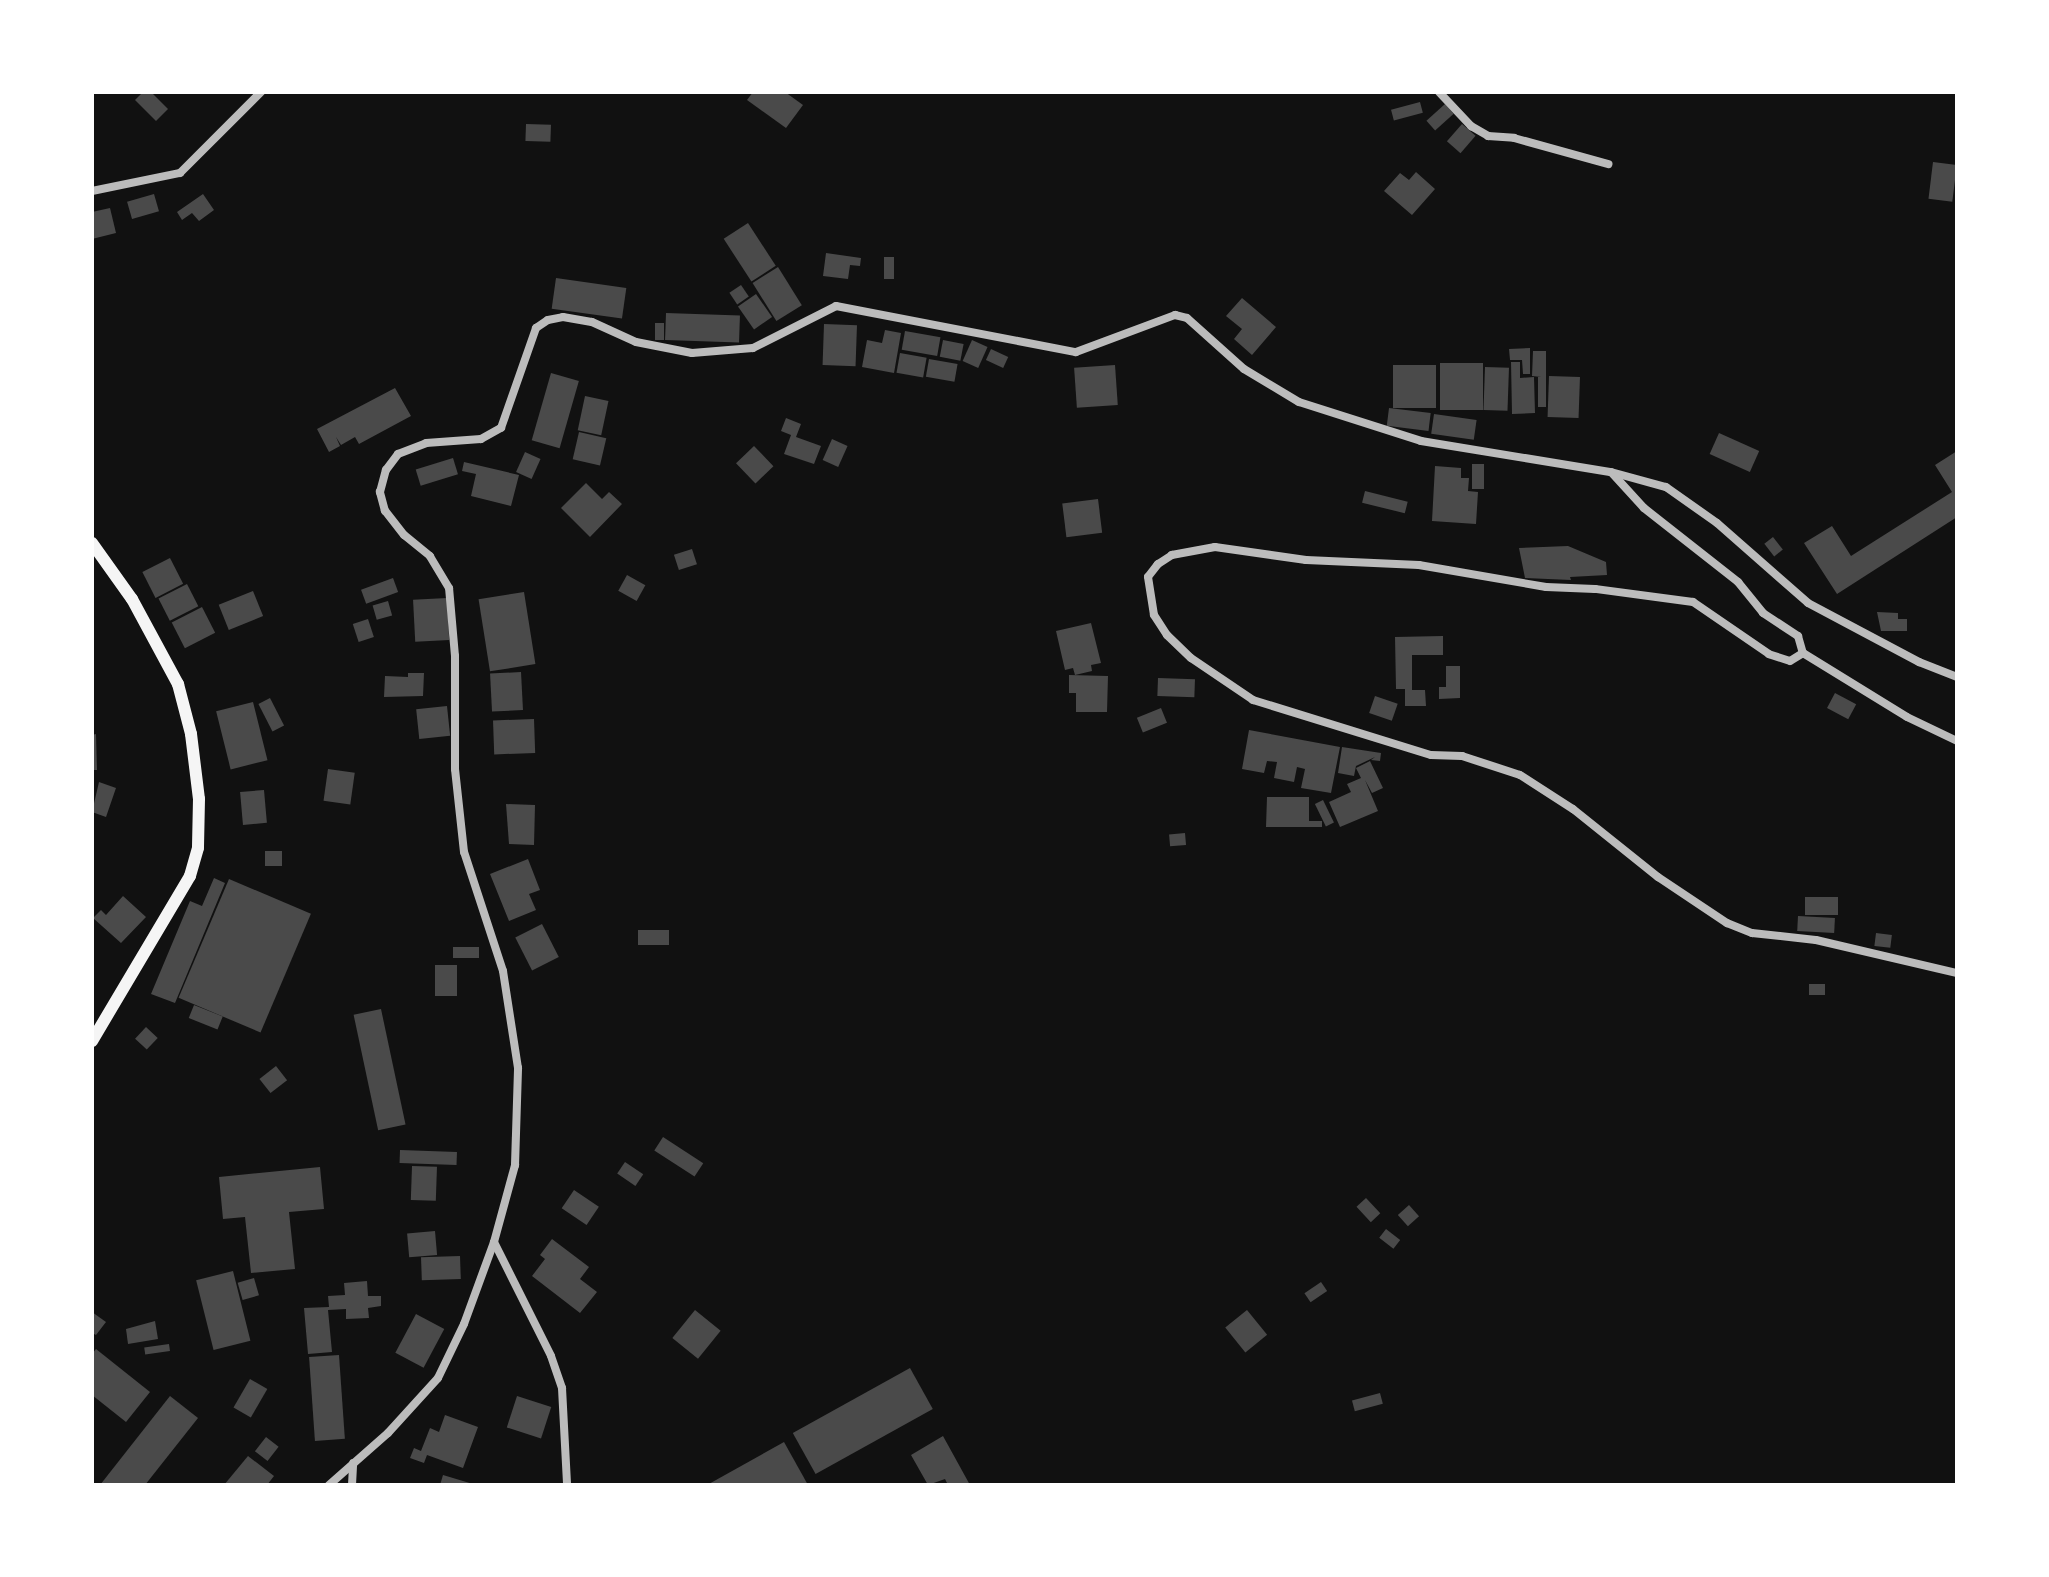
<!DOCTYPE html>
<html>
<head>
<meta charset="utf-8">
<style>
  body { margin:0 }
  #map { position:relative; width:2049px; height:1577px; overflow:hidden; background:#111; font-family:"Alegreya Sans",sans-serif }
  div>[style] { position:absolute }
  .building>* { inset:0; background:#4a4a4a; transform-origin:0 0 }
  .minor>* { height:8px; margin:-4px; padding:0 4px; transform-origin:4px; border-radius:4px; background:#bcbcbc }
  .secondary>* { height:12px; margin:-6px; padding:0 6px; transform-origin:6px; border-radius:6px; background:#f5f5f5 }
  span { translate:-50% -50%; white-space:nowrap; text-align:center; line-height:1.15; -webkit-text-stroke:6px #fff; paint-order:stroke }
  .frame { position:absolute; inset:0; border:94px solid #fff; pointer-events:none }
</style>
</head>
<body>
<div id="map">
  <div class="building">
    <div style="clip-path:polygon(143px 92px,151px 92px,168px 109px,156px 121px,135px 100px)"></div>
    <div style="clip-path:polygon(753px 92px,785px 92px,803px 105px,786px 128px,747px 100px)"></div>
    <div style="left:1420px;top:102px;width:11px;height:30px;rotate:75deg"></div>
    <div style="left:1445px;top:104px;width:13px;height:25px;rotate:48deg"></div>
    <div style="left:526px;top:124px;width:25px;height:17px;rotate:2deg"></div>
    <div style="left:1462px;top:124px;width:18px;height:23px;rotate:41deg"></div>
    <div style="left:1933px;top:162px;width:24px;height:37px;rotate:7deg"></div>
    <div style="clip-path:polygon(1416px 172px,1435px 189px,1412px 215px,1384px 191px,1400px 173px,1409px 180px)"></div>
    <div style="left:154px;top:194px;width:18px;height:28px;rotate:74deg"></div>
    <div style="clip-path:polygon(203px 194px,214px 210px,199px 221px,192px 213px,182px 220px,177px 212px)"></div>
    <div style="clip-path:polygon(110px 208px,116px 233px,92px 239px,92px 212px)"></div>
    <div style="left:748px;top:223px;width:51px;height:29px;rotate:57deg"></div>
    <div style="clip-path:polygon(826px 253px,861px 258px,860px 266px,850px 265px,848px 279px,823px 276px)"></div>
    <div style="left:884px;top:257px;width:10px;height:22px"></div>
    <div style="left:778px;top:267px;width:45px;height:30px;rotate:58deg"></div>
    <div style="left:556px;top:278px;width:71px;height:31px;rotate:8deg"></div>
    <div style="left:741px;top:285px;width:14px;height:14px;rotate:56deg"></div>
    <div style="left:756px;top:294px;width:28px;height:22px;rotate:55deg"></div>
    <div style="clip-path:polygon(1242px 298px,1276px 327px,1252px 355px,1234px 339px,1242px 329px,1226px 316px)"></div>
    <div style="left:666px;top:313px;width:74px;height:27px;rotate:2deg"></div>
    <div style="left:655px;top:323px;width:9px;height:17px"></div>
    <div style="left:824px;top:324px;width:33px;height:41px;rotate:2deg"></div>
    <div style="clip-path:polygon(885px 330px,901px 333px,894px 373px,862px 367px,867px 340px,882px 343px)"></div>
    <div style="left:905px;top:331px;width:36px;height:19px;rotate:10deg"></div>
    <div style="left:943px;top:340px;width:21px;height:17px;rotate:11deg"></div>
    <div style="left:972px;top:340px;width:17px;height:23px;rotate:24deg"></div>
    <div style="clip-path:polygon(1530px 348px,1530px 374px,1523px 374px,1522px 360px,1510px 360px,1509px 349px)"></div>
    <div style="left:991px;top:349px;width:19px;height:12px;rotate:25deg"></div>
    <div style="clip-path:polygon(1533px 351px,1546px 351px,1546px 407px,1538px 407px,1538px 377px,1541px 377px,1532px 376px)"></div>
    <div style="left:900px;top:353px;width:27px;height:20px;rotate:10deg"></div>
    <div style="left:929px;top:359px;width:29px;height:18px;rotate:10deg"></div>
    <div style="clip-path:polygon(1511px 362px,1520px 362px,1520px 378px,1534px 377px,1535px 413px,1512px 414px)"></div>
    <div style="left:1440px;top:363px;width:43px;height:47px"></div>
    <div style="left:1115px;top:365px;width:40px;height:41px;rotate:86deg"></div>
    <div style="left:1393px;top:365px;width:43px;height:43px"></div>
    <div style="left:1485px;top:367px;width:24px;height:43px;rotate:2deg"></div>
    <div style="left:551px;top:373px;width:29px;height:70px;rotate:16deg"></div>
    <div style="left:1549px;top:376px;width:31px;height:41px;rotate:2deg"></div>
    <div style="clip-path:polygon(395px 388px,411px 416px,359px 444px,355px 437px,341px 445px,336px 437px,340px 446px,329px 452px,317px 429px)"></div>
    <div style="left:585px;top:396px;width:24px;height:35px;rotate:12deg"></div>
    <div style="left:1389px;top:408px;width:42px;height:18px;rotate:7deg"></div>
    <div style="left:1434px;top:414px;width:43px;height:20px;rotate:8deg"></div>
    <div style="clip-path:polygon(786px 418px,801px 424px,796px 437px,821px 446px,814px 464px,784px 454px,791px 435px,781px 431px)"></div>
    <div style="left:579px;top:432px;width:28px;height:28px;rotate:13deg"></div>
    <div style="left:1719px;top:433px;width:44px;height:23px;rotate:24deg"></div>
    <div style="left:832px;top:439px;width:17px;height:23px;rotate:24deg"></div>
    <div style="left:754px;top:446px;width:28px;height:25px;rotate:46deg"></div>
    <div style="clip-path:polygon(1957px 451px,1957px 517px,1837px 594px,1804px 543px,1832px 526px,1851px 556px,1952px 492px,1935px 465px)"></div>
    <div style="left:525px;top:452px;width:17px;height:22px;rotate:24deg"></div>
    <div style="left:453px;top:458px;width:17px;height:39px;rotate:73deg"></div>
    <div style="clip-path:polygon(464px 462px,519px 475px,511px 506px,471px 496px,476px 474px,462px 471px)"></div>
    <div style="left:1472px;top:464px;width:12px;height:25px"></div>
    <div style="clip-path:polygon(1435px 466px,1461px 468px,1461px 478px,1469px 478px,1468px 491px,1478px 492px,1476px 524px,1432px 521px)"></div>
    <div style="clip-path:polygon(586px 483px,602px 499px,609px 492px,622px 504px,590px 537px,561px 508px)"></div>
    <div style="left:1365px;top:491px;width:44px;height:12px;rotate:14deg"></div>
    <div style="left:1098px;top:499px;width:34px;height:36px;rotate:83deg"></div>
    <div style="left:1773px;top:537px;width:16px;height:11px;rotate:52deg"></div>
    <div style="clip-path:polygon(1568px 546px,1606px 562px,1607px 575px,1570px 577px,1571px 580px,1525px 578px,1519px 548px)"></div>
    <div style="left:692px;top:549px;width:16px;height:19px;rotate:72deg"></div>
    <div style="left:170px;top:558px;width:29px;height:31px;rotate:63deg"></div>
    <div style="left:627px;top:575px;width:21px;height:18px;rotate:29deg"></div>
    <div style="left:393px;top:578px;width:15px;height:34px;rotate:70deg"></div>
    <div style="left:187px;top:584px;width:25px;height:32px;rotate:63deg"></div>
    <div style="left:253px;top:591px;width:27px;height:37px;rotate:68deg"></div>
    <div style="left:524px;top:592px;width:73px;height:46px;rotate:81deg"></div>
    <div style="left:447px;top:598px;width:42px;height:34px;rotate:87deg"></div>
    <div style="left:388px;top:601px;width:15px;height:16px;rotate:74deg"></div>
    <div style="left:202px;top:607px;width:29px;height:34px;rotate:63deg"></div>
    <div style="clip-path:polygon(1877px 612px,1898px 613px,1898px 619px,1907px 619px,1907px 631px,1881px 631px)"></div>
    <div style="left:368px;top:619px;width:19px;height:16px;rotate:72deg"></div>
    <div style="clip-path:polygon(1091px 623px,1101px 663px,1091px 665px,1092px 671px,1075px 675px,1073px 668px,1065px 670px,1056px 631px)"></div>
    <div style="clip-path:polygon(1443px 636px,1443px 655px,1412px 655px,1412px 690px,1425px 690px,1426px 706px,1405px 706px,1405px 689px,1396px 689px,1395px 637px)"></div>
    <div style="clip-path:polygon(1446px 666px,1460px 666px,1460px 698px,1439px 699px,1439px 687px,1446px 687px)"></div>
    <div style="left:521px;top:672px;width:38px;height:31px;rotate:87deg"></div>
    <div style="clip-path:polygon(408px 673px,424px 673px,423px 696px,384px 697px,385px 676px,408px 677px)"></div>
    <div style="clip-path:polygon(1069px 675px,1108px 676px,1107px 712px,1076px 712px,1076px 693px,1069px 693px)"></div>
    <div style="left:1158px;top:678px;width:37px;height:18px;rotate:2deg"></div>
    <div style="left:1835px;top:693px;width:24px;height:17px;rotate:28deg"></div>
    <div style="left:1375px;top:696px;width:24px;height:18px;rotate:19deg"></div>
    <div style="left:270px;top:698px;width:31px;height:13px;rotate:63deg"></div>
    <div style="left:253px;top:702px;width:60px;height:38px;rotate:76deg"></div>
    <div style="left:447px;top:706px;width:30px;height:31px;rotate:84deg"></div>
    <div style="left:1161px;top:708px;width:16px;height:26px;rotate:68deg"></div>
    <div style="left:534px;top:719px;width:34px;height:41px;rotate:88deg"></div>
    <div style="clip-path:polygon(1249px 730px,1340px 747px,1331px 793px,1301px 788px,1305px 769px,1297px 767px,1294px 782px,1274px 778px,1277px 762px,1267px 761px,1264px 773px,1242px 769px)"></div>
    <div style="clip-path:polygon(96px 734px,97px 770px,92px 770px,92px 735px)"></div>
    <div style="clip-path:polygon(1342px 747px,1381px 753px,1380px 761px,1371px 760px,1375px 757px,1356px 766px,1354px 776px,1338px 773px)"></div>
    <div style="clip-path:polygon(1370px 761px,1383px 788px,1372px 793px,1365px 780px,1378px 811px,1340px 827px,1329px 802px,1351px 792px,1347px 784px,1361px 778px,1356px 768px)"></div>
    <div style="left:328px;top:769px;width:27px;height:32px;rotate:8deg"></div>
    <div style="clip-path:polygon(99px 782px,116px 788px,106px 817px,92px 812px)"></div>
    <div style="left:264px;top:790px;width:33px;height:24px;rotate:85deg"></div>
    <div style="clip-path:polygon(1267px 797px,1309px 797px,1309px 821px,1322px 821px,1322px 827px,1266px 827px)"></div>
    <div style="left:1323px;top:800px;width:25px;height:9px;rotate:64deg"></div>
    <div style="clip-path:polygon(506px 804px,535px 805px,534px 845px,509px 844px)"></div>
    <div style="left:1185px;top:833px;width:12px;height:16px;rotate:85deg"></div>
    <div style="left:265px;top:851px;width:17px;height:15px"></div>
    <div style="clip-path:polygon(528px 859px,540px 890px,529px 894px,536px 910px,509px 921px,490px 874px)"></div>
    <div style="clip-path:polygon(214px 878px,225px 883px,175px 1003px,151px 994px,190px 901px,202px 906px)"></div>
    <div style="left:229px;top:879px;width:89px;height:129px;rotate:23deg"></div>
    <div style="clip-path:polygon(123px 896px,146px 917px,121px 943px,93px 918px,101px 910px,106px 915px)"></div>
    <div style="left:1805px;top:897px;width:33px;height:18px"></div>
    <div style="left:1798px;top:916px;width:37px;height:15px;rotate:3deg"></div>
    <div style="left:542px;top:924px;width:37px;height:30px;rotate:63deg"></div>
    <div style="left:638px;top:930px;width:31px;height:15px"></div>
    <div style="left:1876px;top:933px;width:16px;height:13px;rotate:7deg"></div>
    <div style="left:453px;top:947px;width:26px;height:11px"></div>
    <div style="left:435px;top:965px;width:22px;height:31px"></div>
    <div style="left:1809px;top:984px;width:16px;height:11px"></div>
    <div style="left:194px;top:1005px;width:31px;height:14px;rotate:22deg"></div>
    <div style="left:381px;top:1009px;width:118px;height:28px;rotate:78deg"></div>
    <div style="left:146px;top:1027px;width:16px;height:16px;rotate:43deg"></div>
    <div style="left:276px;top:1066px;width:18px;height:21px;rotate:52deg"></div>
    <div style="left:663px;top:1137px;width:48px;height:16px;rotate:33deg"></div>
    <div style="left:400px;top:1150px;width:57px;height:13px;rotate:2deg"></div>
    <div style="left:625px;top:1162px;width:22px;height:14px;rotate:34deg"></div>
    <div style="left:412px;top:1166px;width:25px;height:34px;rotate:2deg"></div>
    <div style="clip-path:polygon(320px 1167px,324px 1209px,289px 1212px,295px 1269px,251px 1273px,245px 1217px,223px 1219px,219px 1177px)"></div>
    <div style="left:574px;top:1190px;width:30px;height:22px;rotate:34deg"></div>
    <div style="left:1366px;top:1198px;width:21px;height:13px;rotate:47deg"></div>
    <div style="left:1409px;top:1205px;width:15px;height:15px;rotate:48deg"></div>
    <div style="left:1386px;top:1229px;width:18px;height:11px;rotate:38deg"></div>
    <div style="left:435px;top:1231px;width:24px;height:28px;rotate:85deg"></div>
    <div style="clip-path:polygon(552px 1239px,589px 1267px,580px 1279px,597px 1292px,580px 1313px,532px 1276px,545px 1259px,540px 1255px)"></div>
    <div style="left:460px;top:1256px;width:23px;height:39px;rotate:88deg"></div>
    <div style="left:233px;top:1271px;width:72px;height:38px;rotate:76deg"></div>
    <div style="left:254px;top:1278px;width:18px;height:17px;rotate:74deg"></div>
    <div style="clip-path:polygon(367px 1281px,368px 1296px,381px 1296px,381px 1306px,368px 1308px,369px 1318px,346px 1319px,346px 1309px,328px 1310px,332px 1352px,308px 1354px,304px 1308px,329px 1307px,328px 1296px,345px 1295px,344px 1283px)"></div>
    <div style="left:1321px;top:1282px;width:11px;height:20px;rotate:56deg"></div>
    <div style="left:695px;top:1310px;width:33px;height:36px;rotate:39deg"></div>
    <div style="left:1247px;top:1310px;width:32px;height:28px;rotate:51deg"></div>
    <div style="clip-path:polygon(92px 1312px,106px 1322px,96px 1335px,92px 1333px)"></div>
    <div style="left:416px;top:1314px;width:32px;height:44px;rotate:28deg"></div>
    <div style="clip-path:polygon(155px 1321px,158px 1339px,128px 1344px,126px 1329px)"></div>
    <div style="left:169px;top:1344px;width:7px;height:25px;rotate:82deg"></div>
    <div style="clip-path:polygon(96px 1349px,150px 1392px,126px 1422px,92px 1395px,92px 1354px)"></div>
    <div style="left:339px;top:1355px;width:84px;height:30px;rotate:86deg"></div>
    <div style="left:910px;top:1368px;width:47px;height:134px;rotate:61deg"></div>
    <div style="left:250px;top:1379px;width:20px;height:33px;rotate:30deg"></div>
    <div style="left:1380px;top:1393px;width:11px;height:29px;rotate:75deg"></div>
    <div style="clip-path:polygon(170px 1396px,198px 1418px,145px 1485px,100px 1485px)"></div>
    <div style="left:517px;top:1396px;width:36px;height:33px;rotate:18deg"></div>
    <div style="clip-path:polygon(445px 1415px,478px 1427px,463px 1468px,427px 1455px,424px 1463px,410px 1458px,414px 1448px,421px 1451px,430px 1428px,439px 1432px)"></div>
    <div style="clip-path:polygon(943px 1436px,970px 1485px,948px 1485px,945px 1479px,928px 1485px,911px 1455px)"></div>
    <div style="left:266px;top:1437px;width:16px;height:18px;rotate:38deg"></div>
    <div style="clip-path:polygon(784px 1442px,808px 1485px,707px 1485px)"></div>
    <div style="clip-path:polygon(248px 1456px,274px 1476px,267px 1485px,224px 1485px)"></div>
    <div style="clip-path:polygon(443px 1475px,473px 1484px,473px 1485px,440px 1485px)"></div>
  </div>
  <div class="minor">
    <div style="left:1439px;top:92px;width:47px;rotate:46.7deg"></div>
    <div style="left:1471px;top:126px;width:20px;rotate:30deg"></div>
    <div style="left:1488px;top:136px;width:26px;rotate:4deg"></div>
    <div style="left:1514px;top:138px;width:98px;rotate:15.5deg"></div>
    <div style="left:92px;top:191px;width:90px;rotate:-11.6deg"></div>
    <div style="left:180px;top:173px;width:115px;rotate:-45deg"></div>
    <div style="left:1612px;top:473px;width:47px;rotate:47.6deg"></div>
    <div style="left:1644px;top:508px;width:120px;rotate:38.2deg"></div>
    <div style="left:1738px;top:582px;width:40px;rotate:51deg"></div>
    <div style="left:1763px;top:613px;width:42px;rotate:33.3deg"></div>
    <div style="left:1798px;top:636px;width:18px;rotate:74deg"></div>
    <div style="left:1803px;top:653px;width:15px;rotate:148deg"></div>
    <div style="left:1790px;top:661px;width:22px;rotate:-162deg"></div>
    <div style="left:1769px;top:654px;width:92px;rotate:-145.6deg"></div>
    <div style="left:1693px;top:602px;width:99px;rotate:-172.4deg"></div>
    <div style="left:1595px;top:589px;width:49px;rotate:-177.7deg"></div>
    <div style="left:1546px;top:587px;width:129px;rotate:-170.2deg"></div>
    <div style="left:1419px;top:565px;width:113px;rotate:-177.5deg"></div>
    <div style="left:1306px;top:560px;width:92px;rotate:-171.9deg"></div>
    <div style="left:1215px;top:547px;width:44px;rotate:169.5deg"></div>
    <div style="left:1172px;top:555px;width:17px;rotate:147deg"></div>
    <div style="left:1158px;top:564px;width:16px;rotate:128deg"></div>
    <div style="left:1148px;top:577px;width:38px;rotate:81deg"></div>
    <div style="left:1154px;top:615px;width:24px;rotate:57deg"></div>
    <div style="left:1167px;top:635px;width:33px;rotate:44deg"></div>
    <div style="left:1191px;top:658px;width:75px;rotate:34.1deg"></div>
    <div style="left:1253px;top:700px;width:186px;rotate:17.2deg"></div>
    <div style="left:1431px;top:755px;width:31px;rotate:2deg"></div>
    <div style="left:1462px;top:756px;width:61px;rotate:18.1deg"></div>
    <div style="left:1520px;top:775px;width:63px;rotate:32.7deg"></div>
    <div style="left:1573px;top:809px;width:109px;rotate:38.7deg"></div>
    <div style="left:1658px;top:877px;width:83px;rotate:33.7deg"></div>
    <div style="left:1727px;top:923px;width:27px;rotate:22deg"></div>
    <div style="left:1752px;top:933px;width:64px;rotate:6.2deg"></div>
    <div style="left:1816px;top:940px;width:145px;rotate:13.2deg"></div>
    <div style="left:1803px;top:653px;width:122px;rotate:31.6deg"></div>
    <div style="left:1907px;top:717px;width:55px;rotate:25.6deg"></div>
    <div style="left:494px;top:1242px;width:127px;rotate:63.4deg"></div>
    <div style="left:551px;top:1356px;width:34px;rotate:71deg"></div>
    <div style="left:562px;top:1388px;width:97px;rotate:87deg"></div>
    <div style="left:329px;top:1485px;width:79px;rotate:-41.4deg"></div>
    <div style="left:388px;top:1433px;width:74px;rotate:-47.7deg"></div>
    <div style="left:438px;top:1378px;width:60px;rotate:-64.3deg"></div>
    <div style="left:464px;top:1324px;width:87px;rotate:-69.9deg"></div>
    <div style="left:494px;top:1242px;width:80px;rotate:-74.7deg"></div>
    <div style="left:515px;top:1165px;width:97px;rotate:-88.2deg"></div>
    <div style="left:518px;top:1068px;width:98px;rotate:-98.8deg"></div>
    <div style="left:503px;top:971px;width:125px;rotate:-108.1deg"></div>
    <div style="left:464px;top:852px;width:83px;rotate:-96.2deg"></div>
    <div style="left:455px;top:769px;width:113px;rotate:-90deg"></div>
    <div style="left:455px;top:656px;width:68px;rotate:-95deg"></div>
    <div style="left:449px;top:588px;width:37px;rotate:-121deg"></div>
    <div style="left:430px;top:556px;width:33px;rotate:-141deg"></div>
    <div style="left:404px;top:535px;width:31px;rotate:-128deg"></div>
    <div style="left:385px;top:511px;width:20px;rotate:-105deg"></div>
    <div style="left:380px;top:492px;width:23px;rotate:-75deg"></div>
    <div style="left:386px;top:470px;width:20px;rotate:-53deg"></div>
    <div style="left:398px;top:454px;width:30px;rotate:-21deg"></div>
    <div style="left:426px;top:443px;width:55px;rotate:-4.2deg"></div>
    <div style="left:481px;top:439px;width:23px;rotate:-29deg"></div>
    <div style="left:501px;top:428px;width:106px;rotate:-70.7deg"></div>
    <div style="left:536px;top:328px;width:14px;rotate:-34deg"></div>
    <div style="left:548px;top:320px;width:15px;rotate:-11deg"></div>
    <div style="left:563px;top:317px;width:29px;rotate:10deg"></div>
    <div style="left:592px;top:322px;width:48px;rotate:24.4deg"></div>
    <div style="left:636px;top:342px;width:57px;rotate:11.1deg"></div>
    <div style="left:692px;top:353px;width:61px;rotate:-4.7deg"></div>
    <div style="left:753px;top:348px;width:93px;rotate:-26.8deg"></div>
    <div style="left:836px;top:306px;width:244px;rotate:10.9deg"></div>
    <div style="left:1076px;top:352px;width:106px;rotate:-20.5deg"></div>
    <div style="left:1175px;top:315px;width:12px;rotate:14deg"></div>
    <div style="left:1187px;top:318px;width:76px;rotate:41.8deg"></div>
    <div style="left:1244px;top:369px;width:64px;rotate:31deg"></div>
    <div style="left:1299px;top:402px;width:128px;rotate:17.7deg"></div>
    <div style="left:1421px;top:441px;width:193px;rotate:9.3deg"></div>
    <div style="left:1611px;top:472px;width:57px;rotate:15.3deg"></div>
    <div style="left:1666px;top:487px;width:62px;rotate:35.2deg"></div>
    <div style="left:1717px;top:523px;width:121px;rotate:41.3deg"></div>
    <div style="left:1808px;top:603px;width:126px;rotate:28deg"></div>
    <div style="left:1919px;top:662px;width:41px;rotate:21.5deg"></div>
    <div style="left:352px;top:1485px;width:22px;rotate:-87deg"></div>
  </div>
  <div class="secondary">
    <div style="left:92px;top:543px;width:69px;rotate:54.5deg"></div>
    <div style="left:132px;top:599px;width:97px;rotate:61.6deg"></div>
    <div style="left:178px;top:684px;width:52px;rotate:75.4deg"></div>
    <div style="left:191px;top:734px;width:65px;rotate:83deg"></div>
    <div style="left:199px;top:799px;width:49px;rotate:91.2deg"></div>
    <div style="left:198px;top:848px;width:29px;rotate:106deg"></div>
    <div style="left:190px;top:876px;width:192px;rotate:120.7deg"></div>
  </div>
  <div class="frame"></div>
</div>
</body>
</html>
